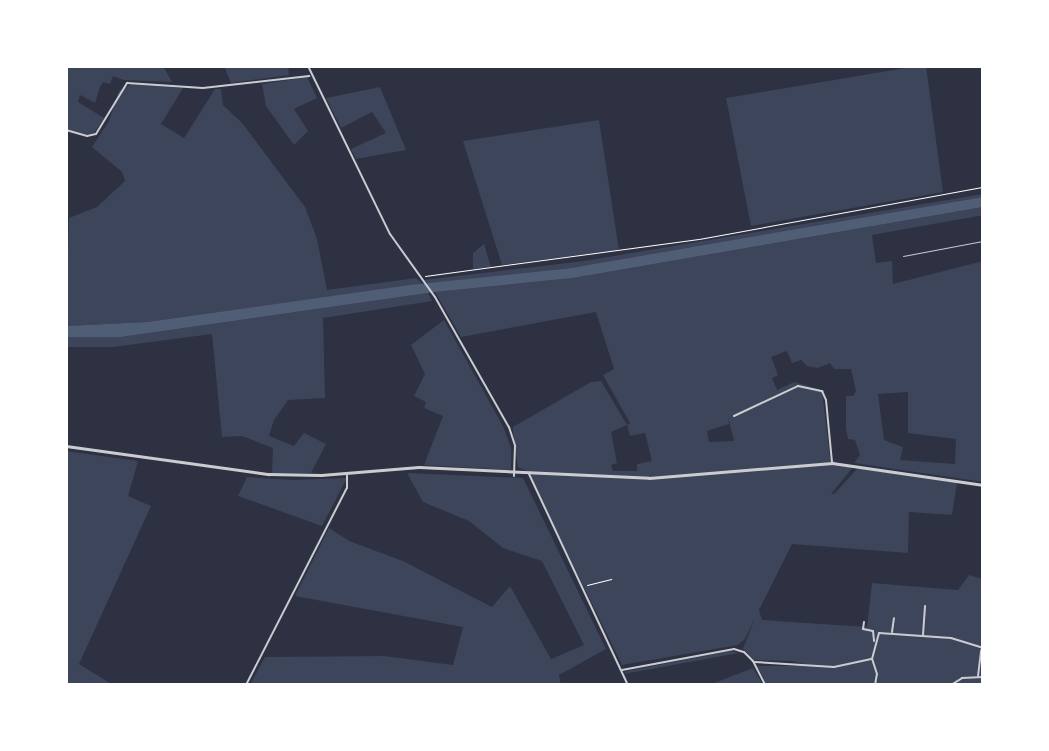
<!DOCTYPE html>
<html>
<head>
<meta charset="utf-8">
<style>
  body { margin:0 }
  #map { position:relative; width:1049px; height:751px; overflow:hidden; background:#2d3142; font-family:"Exo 2",sans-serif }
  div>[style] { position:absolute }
  .green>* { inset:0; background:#3c4559 }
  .water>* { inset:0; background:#4f5d75 }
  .path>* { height:1px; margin:-0.5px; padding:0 0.5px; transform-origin:0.5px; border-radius:0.5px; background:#fff }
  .service>* { height:1px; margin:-0.5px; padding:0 0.5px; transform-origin:0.5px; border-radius:0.5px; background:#caccd0 }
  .minor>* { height:2px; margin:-1px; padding:0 1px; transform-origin:1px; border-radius:1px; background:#caccd0 }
  .tertiary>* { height:3px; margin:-1.5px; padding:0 1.5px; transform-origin:1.5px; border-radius:1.5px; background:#caccd0 }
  span { translate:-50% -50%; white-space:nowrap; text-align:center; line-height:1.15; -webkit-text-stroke:7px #fff; paint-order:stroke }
  .frame { position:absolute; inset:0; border:68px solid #fff; pointer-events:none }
</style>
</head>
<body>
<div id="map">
  <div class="green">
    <div style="clip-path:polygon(66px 66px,163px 66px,172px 82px,124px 80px,113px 76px,110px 84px,103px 82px,100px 87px,95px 103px,80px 95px,78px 102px,104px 118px,94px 133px,86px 134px,66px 129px)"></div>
    <div style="clip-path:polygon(224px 66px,288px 66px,289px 75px,231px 83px)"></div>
    <div style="clip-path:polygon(917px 66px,926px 66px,943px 192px,751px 226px,726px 98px)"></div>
    <div style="clip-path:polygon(307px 77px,317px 98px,294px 109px,308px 131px,294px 145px,266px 106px,262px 84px)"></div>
    <div style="clip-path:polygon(132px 84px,183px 88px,161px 124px,184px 138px,215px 89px,221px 89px,223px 105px,243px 124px,305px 207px,317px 239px,327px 290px,416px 278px,423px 284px,147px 322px,66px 326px,69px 218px,97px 207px,125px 181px,122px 172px,92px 147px,109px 121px,119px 91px)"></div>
    <div style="clip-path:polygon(380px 87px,406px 150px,356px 159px,351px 149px,386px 133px,372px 112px,341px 128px,326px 98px)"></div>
    <div style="clip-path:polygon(599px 120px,619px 250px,502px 265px,463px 141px)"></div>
    <div style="clip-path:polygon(983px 194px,983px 197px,604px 264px,428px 284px,424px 280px,584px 261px)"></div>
    <div style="clip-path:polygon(evenodd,983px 207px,983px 215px,872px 235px,876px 263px,892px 261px,893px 284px,983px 261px,983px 246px,983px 482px,854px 463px,860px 455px,855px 440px,848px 439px,846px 429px,846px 396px,853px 396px,856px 391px,851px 369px,834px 369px,830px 363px,818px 368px,807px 366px,801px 360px,792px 363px,787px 351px,771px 357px,778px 375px,772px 378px,777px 390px,794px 382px,822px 390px,830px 458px,844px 467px,853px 467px,831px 494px,834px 494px,858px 468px,957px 483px,952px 515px,909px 512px,908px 553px,792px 544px,759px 610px,762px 620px,867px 627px,872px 583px,958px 590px,969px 575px,983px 579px,983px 685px,767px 685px,757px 666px,812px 666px,792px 661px,754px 660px,743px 649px,755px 618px,745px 639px,738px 645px,622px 665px,527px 471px,518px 467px,513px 434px,513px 427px,591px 382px,601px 381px,627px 425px,630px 423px,603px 375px,614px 369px,596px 312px,461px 337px,435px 292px,573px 278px,983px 207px,908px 392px,908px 433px,956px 439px,955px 464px,900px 460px,903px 447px,884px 440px,878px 394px,908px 392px,983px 207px,728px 417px,734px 441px,709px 442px,707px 431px,729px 424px,728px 417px,983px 207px,627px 425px,630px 436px,645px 433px,652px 461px,637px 464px,637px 471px,613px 471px,611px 465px,617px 463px,611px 432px,627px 425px)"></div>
    <div style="clip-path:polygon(484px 244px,491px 267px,473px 269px,473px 253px)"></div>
    <div style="clip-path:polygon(428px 293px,432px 301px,323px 318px,325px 398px,288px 400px,274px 420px,269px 436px,294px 446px,304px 433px,326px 444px,311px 473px,272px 473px,273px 448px,242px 436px,222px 437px,212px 334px,113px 347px,66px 347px,66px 337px,121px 337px)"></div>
    <div style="clip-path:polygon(444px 320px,503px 426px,511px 448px,511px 470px,424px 465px,443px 416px,424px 408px,426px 402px,414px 396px,425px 374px,411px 345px)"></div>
    <div style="clip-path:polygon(66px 451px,138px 461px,128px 496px,151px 506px,79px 664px,113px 685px,66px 685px)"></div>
    <div style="clip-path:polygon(407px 473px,523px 478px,606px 649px,559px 675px,561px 685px,250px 685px,265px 657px,384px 656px,453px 665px,463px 627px,295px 596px,329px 528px,349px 541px,403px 561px,492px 607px,510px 586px,551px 659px,584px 645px,542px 561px,503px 548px,469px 521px,423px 502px)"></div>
    <div style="clip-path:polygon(247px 477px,293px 480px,347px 478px,322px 526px,238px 496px)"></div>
    <div style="clip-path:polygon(730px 651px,739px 653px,624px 674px,627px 671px)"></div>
    <div style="clip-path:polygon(753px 668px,763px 685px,709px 685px)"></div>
  </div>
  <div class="water">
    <div style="clip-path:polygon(983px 197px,983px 207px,573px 278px,435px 292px,121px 337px,66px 337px,66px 326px,147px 322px,410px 285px,571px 268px)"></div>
  </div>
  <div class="path">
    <div style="left:425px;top:276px;width:276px;rotate:-7.7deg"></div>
    <div style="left:699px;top:239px;width:289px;rotate:-10.4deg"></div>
    <div style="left:587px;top:585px;width:25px;rotate:-14deg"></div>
  </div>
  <div class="service">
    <div style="left:903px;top:256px;width:81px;rotate:-10.6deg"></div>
  </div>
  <div class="minor">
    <div style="left:308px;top:66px;width:187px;rotate:64deg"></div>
    <div style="left:390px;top:234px;width:77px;rotate:54.5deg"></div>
    <div style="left:435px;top:297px;width:150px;rotate:60.4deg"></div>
    <div style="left:509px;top:427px;width:20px;rotate:72deg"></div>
    <div style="left:515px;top:446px;width:30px;rotate:92deg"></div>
    <div style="left:66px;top:130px;width:22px;rotate:16deg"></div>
    <div style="left:87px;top:136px;width:9px;rotate:-13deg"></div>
    <div style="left:96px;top:134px;width:60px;rotate:-58.7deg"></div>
    <div style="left:127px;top:83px;width:76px;rotate:3.8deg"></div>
    <div style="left:203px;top:88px;width:107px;rotate:-6.5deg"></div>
    <div style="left:734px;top:416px;width:71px;rotate:-25.1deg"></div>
    <div style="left:798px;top:386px;width:25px;rotate:12deg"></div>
    <div style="left:822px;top:391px;width:10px;rotate:66deg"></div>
    <div style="left:826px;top:400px;width:62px;rotate:84.5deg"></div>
    <div style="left:529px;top:474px;width:233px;rotate:64.9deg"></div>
    <div style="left:864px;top:622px;width:7px;rotate:98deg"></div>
    <div style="left:863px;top:629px;width:10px;rotate:11deg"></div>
    <div style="left:873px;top:631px;width:10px;rotate:84deg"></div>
    <div style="left:892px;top:632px;width:14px;rotate:-82deg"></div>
    <div style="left:923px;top:635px;width:29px;rotate:-86deg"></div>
    <div style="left:755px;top:662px;width:79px;rotate:3.6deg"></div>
    <div style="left:834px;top:667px;width:38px;rotate:-12deg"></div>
    <div style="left:622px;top:670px;width:114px;rotate:-10.6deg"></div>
    <div style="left:734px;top:649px;width:10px;rotate:17deg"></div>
    <div style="left:744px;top:652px;width:13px;rotate:45deg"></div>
    <div style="left:753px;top:661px;width:27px;rotate:63deg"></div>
    <div style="left:978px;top:676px;width:26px;rotate:-83deg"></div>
    <div style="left:246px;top:685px;width:221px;rotate:-62.9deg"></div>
    <div style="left:347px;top:488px;width:13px;rotate:-90deg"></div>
    <div style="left:875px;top:685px;width:11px;rotate:-80deg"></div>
    <div style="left:877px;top:674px;width:16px;rotate:-108deg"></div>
    <div style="left:872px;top:659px;width:27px;rotate:-75deg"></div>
    <div style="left:879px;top:633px;width:72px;rotate:4deg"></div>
    <div style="left:951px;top:638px;width:34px;rotate:17deg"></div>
    <div style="left:951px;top:685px;width:13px;rotate:-32deg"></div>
    <div style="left:962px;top:678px;width:21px;rotate:-3deg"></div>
  </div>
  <div class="tertiary">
    <div style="left:66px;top:446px;width:205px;rotate:7.9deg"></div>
    <div style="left:269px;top:474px;width:52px;rotate:1.1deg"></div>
    <div style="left:321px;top:475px;width:98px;rotate:-4.7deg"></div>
    <div style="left:419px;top:467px;width:230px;rotate:2.7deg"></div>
    <div style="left:649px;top:478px;width:184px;rotate:-4.7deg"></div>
    <div style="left:832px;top:463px;width:153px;rotate:8.3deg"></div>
  </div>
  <div class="frame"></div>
</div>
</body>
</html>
